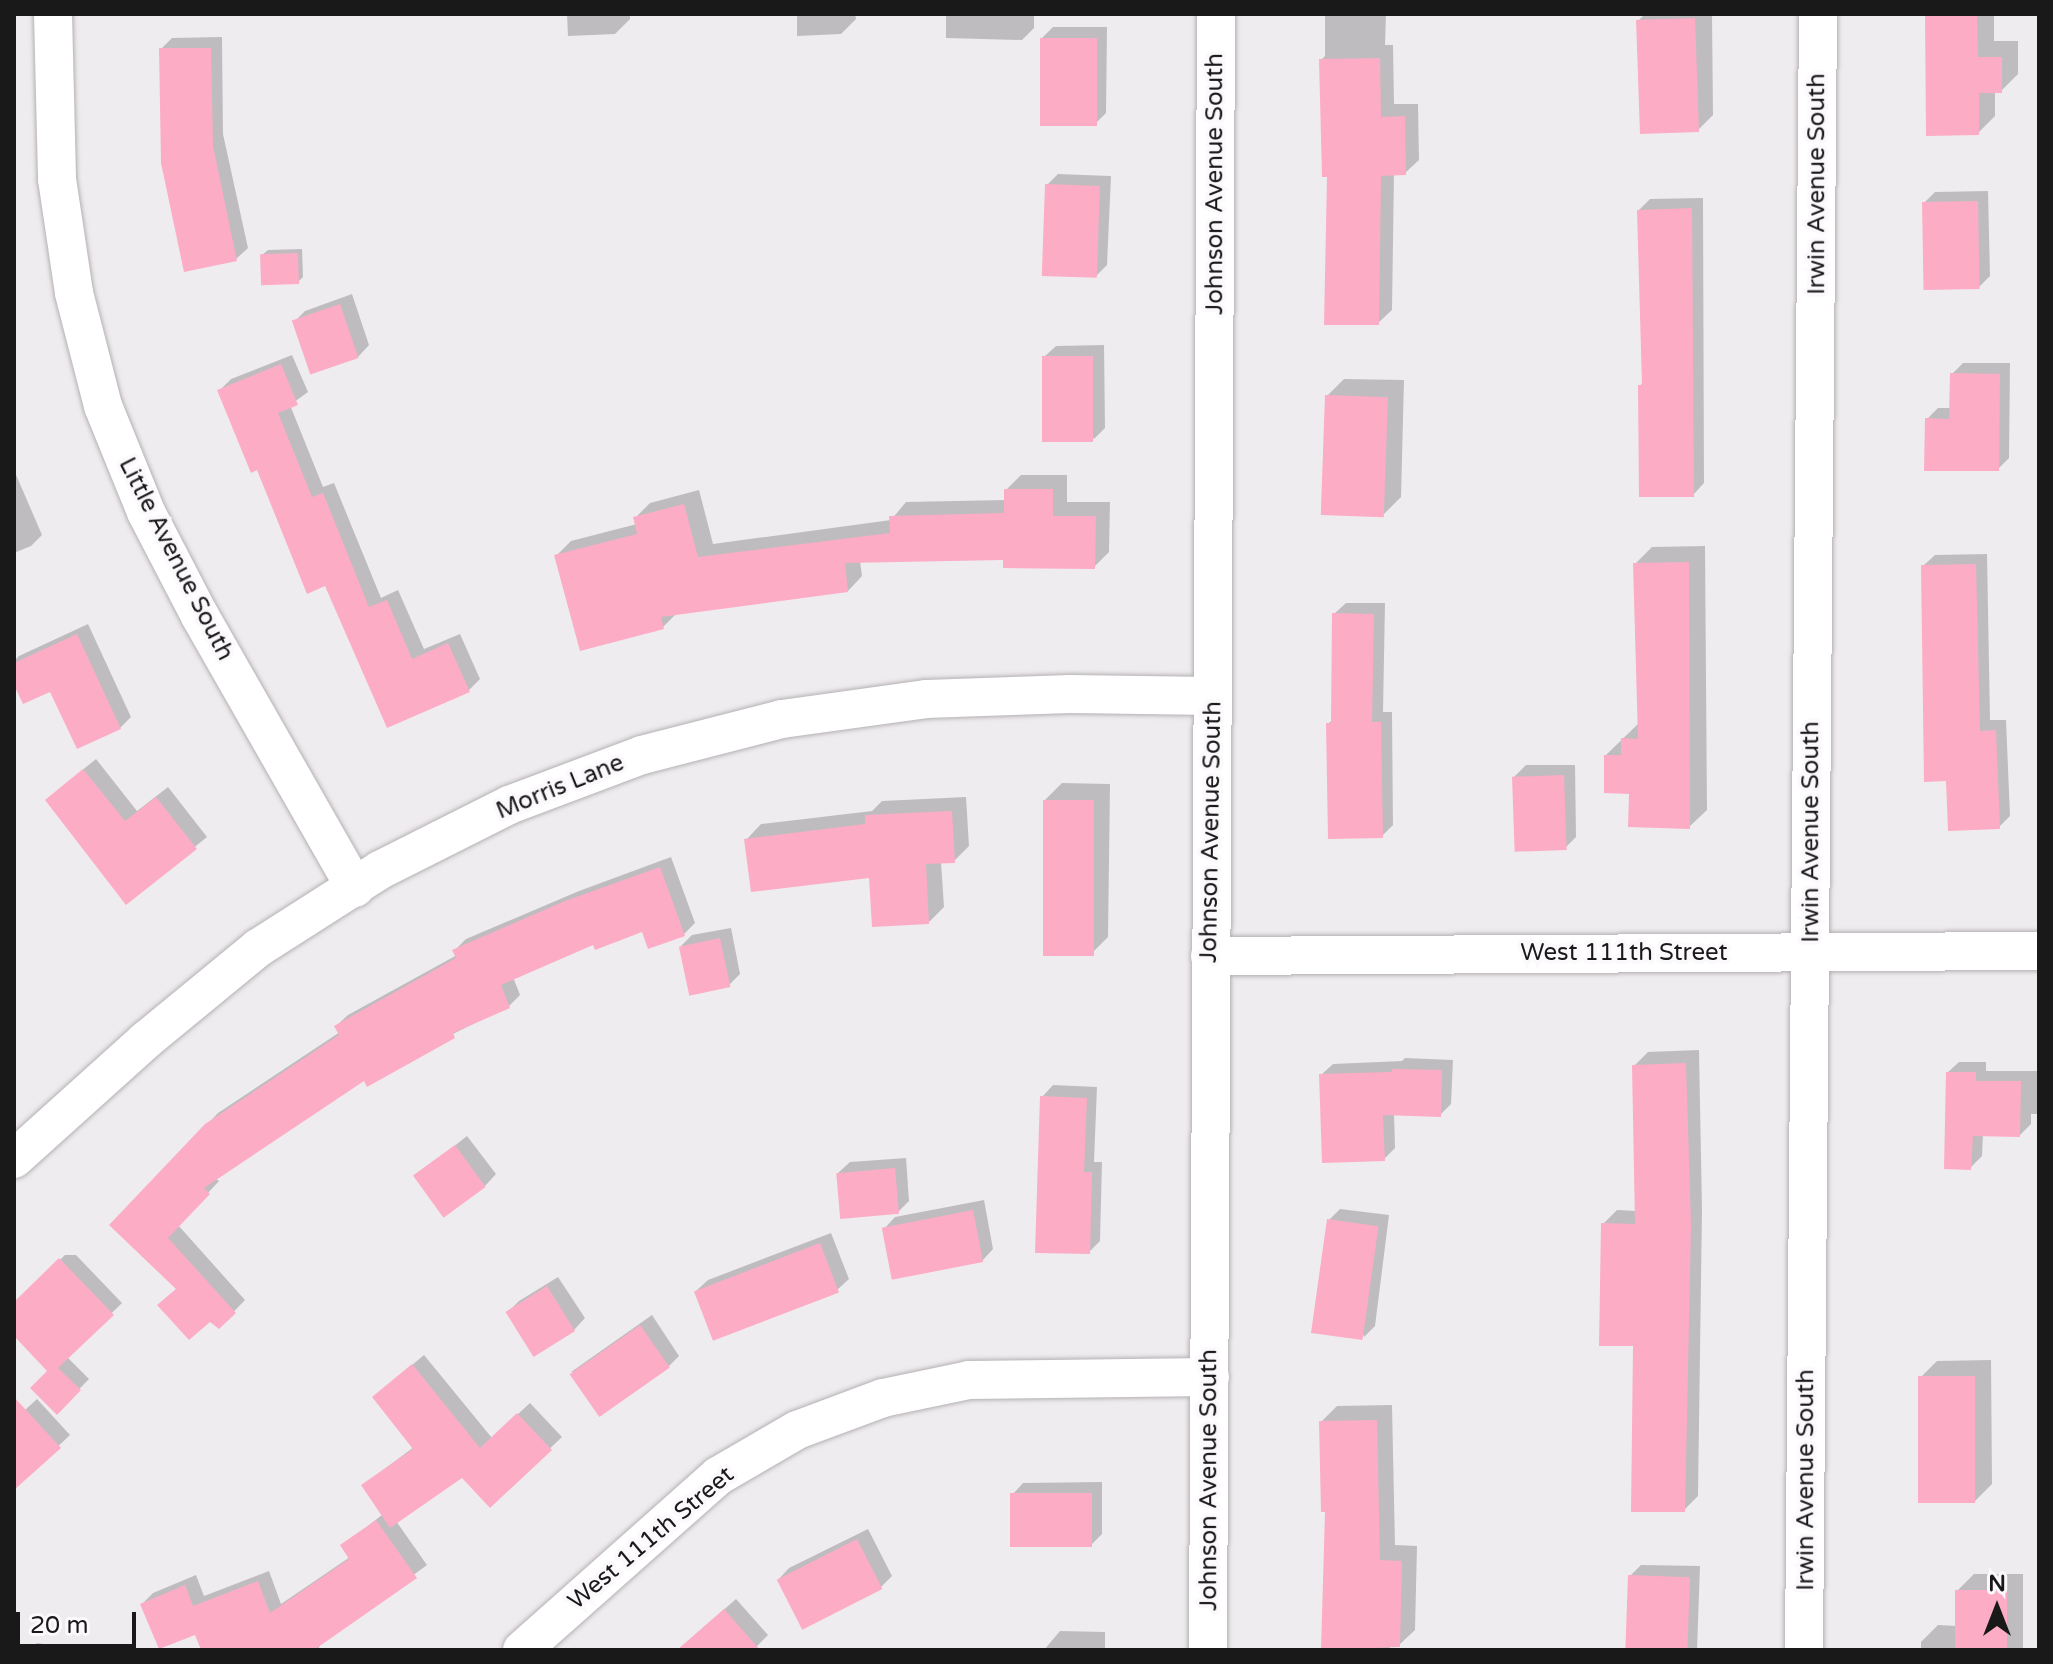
<!DOCTYPE html>
<html>
<head>
<meta charset="utf-8">
<style>
  body { margin:0 }
  #map { position:relative; width:2053px; height:1664px; overflow:hidden; background:#efecef; font-family:"Varela Round",sans-serif }
  div>[style] { position:absolute }
  .shadow>* { inset:0; background:#0003 }
  .building>* { inset:0; background:#fcacc5; transform-origin:0 0 }
  .roads { filter:drop-shadow(0 0 2px #b4b1b4) drop-shadow(0 0 2px #b4b1b4) }
  .street>* { height:38px; margin:-19px; padding:0 19px; transform-origin:19px; border-radius:19px; background:#fff }
  span { translate:-50% -50%; white-space:nowrap; text-align:center; line-height:1.15; -webkit-text-stroke:8px #fcf9fd; paint-order:stroke }
  .street-label { font-size:24px; color:#1a191a }
  .frame { position:absolute; inset:0; border:16px solid #1a191a; pointer-events:none }
  .north { position:absolute; left:1957px; top:1568px; width:80px; height:80px; -webkit-text-stroke:6px #fcf9fd; paint-order:stroke; rotate:0deg; font-size:22px; font-weight:700; line-height:32px; text-align:center; color:#1a191a }
  .north::after { content:''; display:block; margin:auto; width:28px; height:36px; background:#1a191a; clip-path:polygon(50% 0,100% 100%,50% 72%,0 100%) }
  .scale { position:absolute; left:16px; top:1612px; width:120px; height:36px; box-sizing:border-box; border:4px solid #1a191a; border-top:0; padding-left:10px; font-size:24px; line-height:28px; white-space:nowrap; color:#1a191a; -webkit-text-stroke:6px #fcf9fd; paint-order:stroke }
</style>
</head>
<body>
<div id="map">
  <div class="shadow">
    <div style="clip-path:polygon(567px 14px,630px 14px,630px 19px,615px 34px,568px 36px)"></div>
    <div style="clip-path:polygon(797px 14px,855px 14px,856px 19px,841px 34px,797px 36px)"></div>
    <div style="clip-path:polygon(946px 14px,1034px 14px,1034px 28px,1022px 40px,946px 38px)"></div>
    <div style="clip-path:polygon(1325px 14px,1386px 14px,1385px 45px,1393px 45px,1394px 104px,1418px 104px,1419px 160px,1405px 173px,1394px 173px,1392px 310px,1378px 323px,1329px 175px,1321px 60px,1325px 56px)"></div>
    <div style="clip-path:polygon(1645px 14px,1712px 14px,1713px 115px,1698px 130px,1638px 21px)"></div>
    <div style="clip-path:polygon(1927px 14px,1994px 14px,1994px 41px,2018px 41px,2018px 74px,2001px 91px,1995px 91px,1995px 116px,1978px 133px)"></div>
    <div style="clip-path:polygon(1053px 27px,1107px 27px,1106px 113px,1095px 124px,1042px 38px)"></div>
    <div style="clip-path:polygon(222px 37px,223px 134px,248px 248px,236px 259px,161px 49px,172px 38px)"></div>
    <div style="clip-path:polygon(1058px 174px,1111px 176px,1107px 265px,1096px 276px,1047px 185px)"></div>
    <div style="clip-path:polygon(1988px 191px,1990px 276px,1979px 287px,1924px 203px,1935px 192px)"></div>
    <div style="clip-path:polygon(1703px 198px,1704px 483px,1693px 495px,1640px 386px,1643px 382px,1639px 210px,1650px 199px)"></div>
    <div style="clip-path:polygon(302px 249px,303px 277px,298px 282px,262px 255px,268px 250px)"></div>
    <div style="clip-path:polygon(352px 294px,369px 345px,358px 357px,294px 322px,305px 311px)"></div>
    <div style="clip-path:polygon(1104px 345px,1105px 428px,1094px 439px,1044px 357px,1056px 346px)"></div>
    <div style="clip-path:polygon(292px 355px,308px 392px,290px 405px,323px 487px,334px 483px,381px 598px,398px 590px,424px 649px,460px 634px,480px 679px,469px 690px,388px 725px,326px 584px,258px 468px,219px 391px,231px 379px)"></div>
    <div style="clip-path:polygon(1963px 363px,2010px 363px,2009px 458px,1998px 469px,1927px 419px,1938px 408px,1951px 408px,1952px 374px)"></div>
    <div style="clip-path:polygon(1344px 379px,1404px 380px,1401px 497px,1384px 514px,1327px 396px)"></div>
    <div style="clip-path:polygon(14px 470px,42px 535px,31px 546px,14px 553px)"></div>
    <div style="clip-path:polygon(1021px 475px,1067px 475px,1067px 502px,1110px 502px,1109px 552px,1094px 567px,1005px 558px,860px 561px,862px 576px,848px 591px,678px 612px,663px 627px,556px 556px,571px 541px,637px 524px,635px 518px,650px 503px,699px 490px,713px 544px,891px 520px,906px 502px,1006px 500px,1006px 490px)"></div>
    <div style="clip-path:polygon(1705px 546px,1707px 810px,1689px 827px,1631px 792px,1606px 755px,1640px 722px,1635px 564px,1652px 547px)"></div>
    <div style="clip-path:polygon(1987px 554px,1990px 720px,2006px 720px,2010px 816px,1999px 827px,1948px 779px,1923px 566px,1935px 555px)"></div>
    <div style="clip-path:polygon(1346px 603px,1385px 603px,1383px 712px,1392px 712px,1393px 825px,1382px 836px,1328px 724px,1333px 719px,1334px 614px)"></div>
    <div style="clip-path:polygon(88px 624px,131px 717px,120px 728px,51px 689px,14px 680px,14px 661px,19px 656px)"></div>
    <div style="clip-path:polygon(96px 759px,137px 811px,168px 787px,207px 837px,127px 902px,59px 789px)"></div>
    <div style="clip-path:polygon(1526px 765px,1575px 765px,1576px 837px,1565px 848px,1514px 777px)"></div>
    <div style="clip-path:polygon(1062px 783px,1110px 784px,1108px 937px,1091px 954px,1045px 800px)"></div>
    <div style="clip-path:polygon(966px 797px,969px 846px,954px 861px,941px 862px,944px 907px,929px 922px,871px 876px,747px 839px,761px 824px,872px 811px,882px 801px)"></div>
    <div style="clip-path:polygon(671px 857px,695px 923px,684px 934px,643px 930px,595px 942px,513px 977px,520px 995px,509px 1006px,365px 1078px,215px 1178px,219px 1181px,178px 1225px,245px 1300px,219px 1327px,112px 1225px,218px 1113px,340px 1032px,336px 1026px,348px 1015px,457px 955px,455px 950px,466px 939px,579px 891px)"></div>
    <div style="clip-path:polygon(731px 928px,740px 974px,729px 985px,681px 946px,692px 935px)"></div>
    <div style="clip-path:polygon(1699px 1050px,1702px 1210px,1698px 1496px,1684px 1510px,1603px 1224px,1617px 1210px,1637px 1211px,1634px 1066px,1648px 1052px)"></div>
    <div style="clip-path:polygon(1405px 1058px,1453px 1060px,1451px 1104px,1440px 1115px,1394px 1113px,1395px 1148px,1384px 1159px,1321px 1075px,1333px 1064px,1402px 1061px)"></div>
    <div style="clip-path:polygon(1959px 1062px,1986px 1062px,1986px 1071px,2039px 1071px,2039px 1114px,2031px 1114px,2031px 1124px,2020px 1135px,1983px 1134px,1982px 1156px,1970px 1168px,1947px 1073px)"></div>
    <div style="clip-path:polygon(1053px 1085px,1097px 1087px,1094px 1162px,1102px 1162px,1100px 1241px,1089px 1252px,1042px 1097px)"></div>
    <div style="clip-path:polygon(467px 1136px,496px 1174px,485px 1186px,416px 1176px)"></div>
    <div style="clip-path:polygon(906px 1158px,909px 1201px,898px 1212px,838px 1173px,850px 1162px)"></div>
    <div style="clip-path:polygon(984px 1200px,993px 1249px,982px 1261px,884px 1229px,895px 1217px)"></div>
    <div style="clip-path:polygon(1340px 1209px,1389px 1215px,1375px 1326px,1364px 1337px,1329px 1220px)"></div>
    <div style="clip-path:polygon(831px 1233px,849px 1279px,837px 1290px,696px 1291px,708px 1280px)"></div>
    <div style="clip-path:polygon(65px 1255px,76px 1255px,122px 1303px,67px 1357px,89px 1379px,57px 1412px,50px 1371px,14px 1333px,14px 1304px)"></div>
    <div style="clip-path:polygon(558px 1277px,585px 1318px,574px 1330px,508px 1312px,519px 1301px)"></div>
    <div style="clip-path:polygon(652px 1315px,679px 1356px,668px 1367px,571px 1372px)"></div>
    <div style="clip-path:polygon(424px 1355px,492px 1438px,530px 1403px,562px 1437px,490px 1505px,463px 1476px,396px 1521px,427px 1565px,321px 1643px,318px 1650px,203px 1650px,197px 1632px,142px 1604px,153px 1593px,196px 1575px,204px 1596px,269px 1571px,281px 1604px,350px 1557px,343px 1546px,383px 1514px,363px 1485px,414px 1447px,374px 1397px)"></div>
    <div style="clip-path:polygon(1991px 1360px,1992px 1484px,1975px 1501px,1920px 1378px,1937px 1361px)"></div>
    <div style="clip-path:polygon(37px 1399px,70px 1435px,27px 1476px,14px 1462px,14px 1420px)"></div>
    <div style="clip-path:polygon(1392px 1405px,1395px 1545px,1417px 1546px,1415px 1630px,1399px 1645px,1390px 1645px,1390px 1650px,1325px 1650px,1327px 1510px,1321px 1422px,1337px 1406px)"></div>
    <div style="clip-path:polygon(1102px 1482px,1102px 1534px,1091px 1545px,1012px 1495px,1023px 1483px)"></div>
    <div style="clip-path:polygon(868px 1529px,892px 1576px,881px 1587px,778px 1580px,789px 1568px)"></div>
    <div style="clip-path:polygon(1641px 1565px,1700px 1566px,1697px 1650px,1629px 1650px,1630px 1576px)"></div>
    <div style="clip-path:polygon(1974px 1574px,2023px 1574px,2023px 1650px,1921px 1650px,1921px 1642px,1938px 1625px,1957px 1626px,1957px 1591px)"></div>
    <div style="clip-path:polygon(736px 1599px,768px 1635px,753px 1650px,678px 1650px)"></div>
    <div style="clip-path:polygon(1060px 1631px,1105px 1632px,1105px 1650px,1044px 1650px)"></div>
    <div style="clip-path:polygon(37px 1643px,81px 1650px,30px 1650px)"></div>
  </div>
  <div class="building">
    <div style="clip-path:polygon(1925px 14px,1977px 14px,1978px 57px,2002px 57px,2002px 93px,1979px 93px,1979px 135px,1926px 136px)"></div>
    <div style="left:1695px;top:18px;width:114px;height:59px;rotate:88deg"></div>
    <div style="left:1040px;top:38px;width:57px;height:88px"></div>
    <div style="clip-path:polygon(159px 48px,211px 48px,213px 146px,237px 261px,184px 272px,161px 163px)"></div>
    <div style="clip-path:polygon(1380px 58px,1381px 117px,1405px 116px,1406px 175px,1381px 176px,1379px 325px,1324px 325px,1327px 177px,1322px 177px,1319px 59px)"></div>
    <div style="left:1045px;top:184px;width:55px;height:92px;rotate:2deg"></div>
    <div style="left:1978px;top:201px;width:88px;height:56px;rotate:89deg"></div>
    <div style="clip-path:polygon(1692px 208px,1694px 497px,1639px 497px,1638px 385px,1642px 385px,1637px 210px)"></div>
    <div style="left:298px;top:253px;width:31px;height:38px;rotate:88deg"></div>
    <div style="left:340px;top:304px;width:57px;height:51px;rotate:71deg"></div>
    <div style="left:1042px;top:356px;width:51px;height:86px"></div>
    <div style="clip-path:polygon(281px 364px,298px 405px,278px 413px,312px 497px,323px 493px,369px 607px,387px 600px,412px 659px,448px 643px,470px 692px,387px 728px,325px 586px,307px 594px,257px 470px,251px 473px,217px 390px)"></div>
    <div style="clip-path:polygon(1950px 373px,2000px 374px,1999px 471px,1924px 471px,1925px 418px,1949px 419px)"></div>
    <div style="left:1325px;top:395px;width:63px;height:120px;rotate:2deg"></div>
    <div style="clip-path:polygon(1004px 489px,1053px 489px,1053px 516px,1096px 516px,1095px 569px,1003px 568px,1003px 560px,845px 563px,848px 592px,661px 617px,664px 629px,580px 651px,554px 555px,637px 534px,633px 517px,684px 504px,698px 557px,890px 533px,889px 516px,1004px 513px)"></div>
    <div style="clip-path:polygon(1689px 562px,1690px 829px,1628px 827px,1629px 794px,1604px 793px,1604px 755px,1621px 755px,1621px 738px,1638px 739px,1633px 563px)"></div>
    <div style="clip-path:polygon(1976px 564px,1980px 731px,1996px 730px,2000px 829px,1948px 831px,1946px 781px,1924px 782px,1921px 565px)"></div>
    <div style="clip-path:polygon(1332px 613px,1374px 614px,1372px 722px,1381px 722px,1383px 838px,1328px 839px,1326px 723px,1331px 723px)"></div>
    <div style="clip-path:polygon(77px 634px,121px 729px,77px 749px,50px 692px,23px 704px,14px 685px,14px 663px)"></div>
    <div style="clip-path:polygon(83px 769px,125px 821px,156px 797px,197px 849px,126px 905px,45px 800px)"></div>
    <div style="left:1564px;top:775px;width:75px;height:52px;rotate:88deg"></div>
    <div style="left:1043px;top:800px;width:51px;height:156px"></div>
    <div style="clip-path:polygon(952px 811px,955px 863px,926px 864px,929px 924px,872px 927px,869px 878px,751px 892px,744px 839px,865px 824px,865px 815px)"></div>
    <div style="clip-path:polygon(660px 867px,685px 936px,648px 949px,642px 932px,595px 950px,593px 945px,501px 985px,510px 1008px,453px 1033px,455px 1038px,367px 1087px,364px 1081px,204px 1188px,210px 1194px,168px 1238px,236px 1313px,219px 1329px,210px 1322px,189px 1340px,157px 1305px,176px 1289px,109px 1225px,205px 1124px,339px 1035px,334px 1026px,456px 958px,452px 950px,565px 901px)"></div>
    <div style="left:720px;top:938px;width:50px;height:42px;rotate:78deg"></div>
    <div style="clip-path:polygon(1686px 1063px,1691px 1225px,1685px 1512px,1631px 1512px,1633px 1346px,1599px 1346px,1601px 1223px,1635px 1224px,1632px 1065px)"></div>
    <div style="clip-path:polygon(1392px 1069px,1442px 1070px,1441px 1117px,1383px 1115px,1385px 1161px,1322px 1163px,1319px 1074px,1392px 1072px)"></div>
    <div style="clip-path:polygon(1946px 1072px,1976px 1072px,1976px 1081px,2021px 1081px,2020px 1137px,1973px 1136px,1971px 1170px,1944px 1169px)"></div>
    <div style="clip-path:polygon(1040px 1096px,1087px 1098px,1084px 1172px,1092px 1172px,1090px 1254px,1035px 1253px)"></div>
    <div style="left:455px;top:1145px;width:52px;height:52px;rotate:54deg"></div>
    <div style="left:895px;top:1168px;width:46px;height:59px;rotate:85deg"></div>
    <div style="left:973px;top:1210px;width:53px;height:93px;rotate:79deg"></div>
    <div style="left:1327px;top:1219px;width:52px;height:115px;rotate:8deg"></div>
    <div style="left:820px;top:1243px;width:53px;height:135px;rotate:69deg"></div>
    <div style="clip-path:polygon(59px 1258px,114px 1315px,58px 1368px,81px 1390px,57px 1415px,30px 1388px,47px 1371px,14px 1336px,14px 1302px)"></div>
    <div style="left:547px;top:1286px;width:53px;height:49px;rotate:58deg"></div>
    <div style="left:640px;top:1325px;width:52px;height:86px;rotate:55deg"></div>
    <div style="clip-path:polygon(412px 1364px,480px 1448px,517px 1413px,552px 1450px,490px 1508px,462px 1478px,390px 1528px,361px 1485px,413px 1449px,372px 1397px)"></div>
    <div style="left:1975px;top:1376px;width:127px;height:57px;rotate:90deg"></div>
    <div style="clip-path:polygon(14px 1397px,61px 1448px,14px 1490px)"></div>
    <div style="clip-path:polygon(1377px 1420px,1380px 1560px,1402px 1561px,1400px 1647px,1321px 1650px,1325px 1512px,1321px 1512px,1319px 1421px)"></div>
    <div style="left:1092px;top:1493px;width:54px;height:82px;rotate:90deg"></div>
    <div style="clip-path:polygon(376px 1520px,417px 1578px,314px 1650px,201px 1650px,195px 1635px,159px 1649px,140px 1604px,185px 1585px,193px 1606px,258px 1581px,270px 1613px,349px 1559px,340px 1545px)"></div>
    <div style="left:857px;top:1539px;width:56px;height:90px;rotate:63deg"></div>
    <div style="left:1628px;top:1575px;width:62px;height:75px;rotate:2deg"></div>
    <div style="left:1955px;top:1590px;width:52px;height:60px"></div>
    <div style="clip-path:polygon(724px 1609px,760px 1650px,677px 1650px)"></div>
  </div>
  <div class="roads">
    <div class="street">
      <div style="left:53px;top:14px;width:165px;rotate:88.6deg"></div>
      <div style="left:57px;top:179px;width:115px;rotate:81.5deg"></div>
      <div style="left:74px;top:293px;width:117px;rotate:75.6deg"></div>
      <div style="left:103px;top:406px;width:114px;rotate:67.9deg"></div>
      <div style="left:146px;top:512px;width:117px;rotate:62.6deg"></div>
      <div style="left:200px;top:616px;width:313px;rotate:60.3deg"></div>
      <div style="left:1210px;top:956px;width:829px;rotate:-0.35deg"></div>
      <div style="left:14px;top:1159px;width:178px;rotate:-42deg"></div>
      <div style="left:146px;top:1040px;width:145px;rotate:-39.4deg"></div>
      <div style="left:258px;top:948px;width:145px;rotate:-32.6deg"></div>
      <div style="left:380px;top:870px;width:144px;rotate:-26.7deg"></div>
      <div style="left:509px;top:805px;width:142px;rotate:-20.6deg"></div>
      <div style="left:642px;top:755px;width:145px;rotate:-14.4deg"></div>
      <div style="left:782px;top:719px;width:145px;rotate:-7.9deg"></div>
      <div style="left:926px;top:699px;width:144px;rotate:-2deg"></div>
      <div style="left:1070px;top:694px;width:143px;rotate:0.8deg"></div>
      <div style="left:522px;top:1650px;width:262px;rotate:-41.6deg"></div>
      <div style="left:718px;top:1476px;width:91px;rotate:-30.2deg"></div>
      <div style="left:797px;top:1430px;width:92px;rotate:-20.4deg"></div>
      <div style="left:883px;top:1398px;width:88px;rotate:-11.8deg"></div>
      <div style="left:969px;top:1380px;width:241px;rotate:-0.7deg"></div>
      <div style="left:1208px;top:1650px;width:1636px;rotate:-89.72deg"></div>
      <div style="left:1804px;top:1650px;width:1636px;rotate:-89.51deg"></div>
    </div>
  </div>
  <div class="street-label">
    <span style="left:1215px;top:184px;rotate:-90deg">Johnson Avenue South</span>
    <span style="left:1817px;top:184px;rotate:-90deg">Irwin Avenue South</span>
    <span style="left:176px;top:559px;rotate:63deg">Little Avenue South</span>
    <span style="left:560px;top:787px;rotate:-22deg">Morris Lane</span>
    <span style="left:1211px;top:832px;rotate:-89deg">Johnson Avenue South</span>
    <span style="left:1811px;top:832px;rotate:-90deg">Irwin Avenue South</span>
    <span style="left:1624px;top:953px">West 111th Street</span>
    <span style="left:1209px;top:1480px;rotate:-90deg">Johnson Avenue South</span>
    <span style="left:1806px;top:1480px;rotate:-90deg">Irwin Avenue South</span>
    <span style="left:651px;top:1538px;rotate:-40deg">West 111th Street</span>
  </div>
  <div class="frame"></div>
  <div class="north">N</div>
  <div class="scale">20 m</div>
</div>
</body>
</html>
